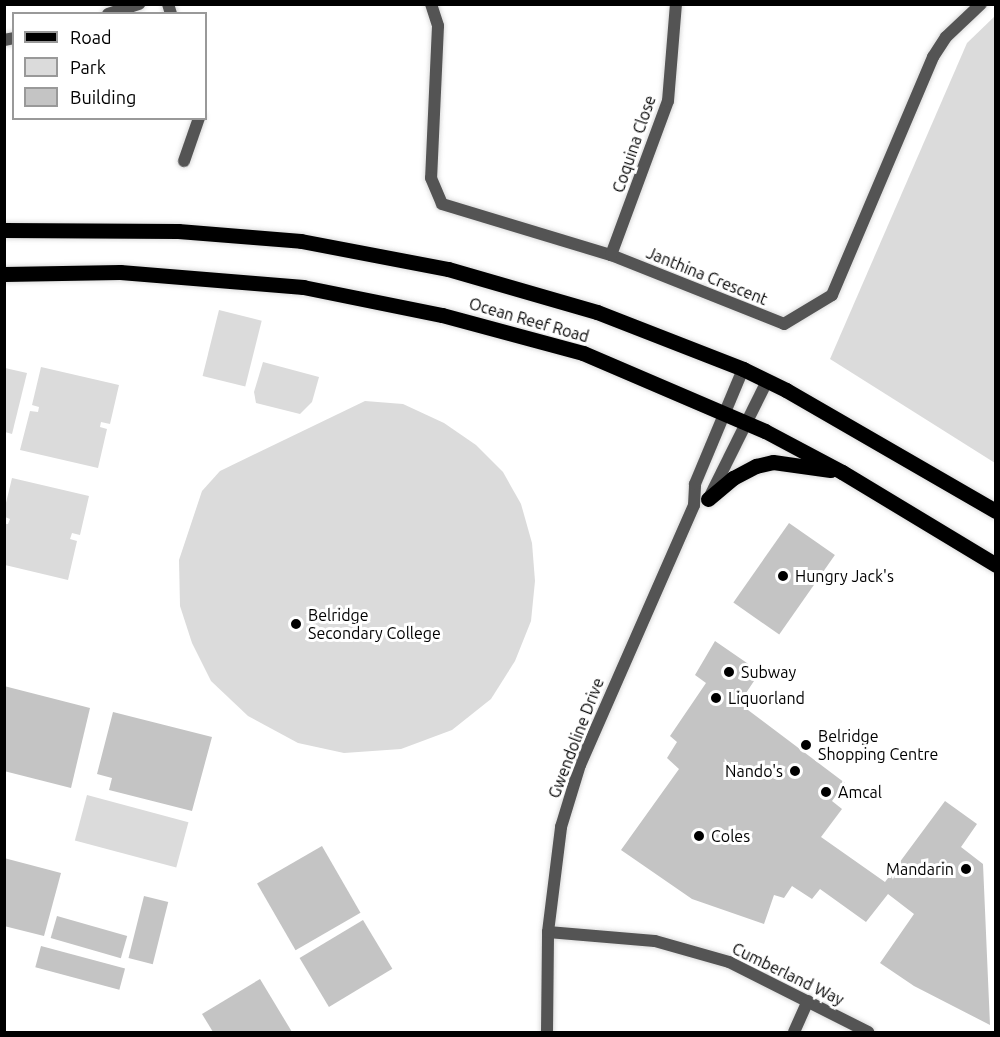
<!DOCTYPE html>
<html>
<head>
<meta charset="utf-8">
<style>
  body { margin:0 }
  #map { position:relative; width:1000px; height:1037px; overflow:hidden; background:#fff; font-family:Ubuntu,sans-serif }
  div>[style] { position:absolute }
  .green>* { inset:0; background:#dbdbdb; transform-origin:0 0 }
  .building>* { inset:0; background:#c4c4c4; transform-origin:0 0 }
  .roads { filter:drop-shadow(0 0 2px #dbdbdb) drop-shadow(0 0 2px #dbdbdb) }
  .minor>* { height:12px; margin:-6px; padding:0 6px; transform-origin:6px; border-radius:6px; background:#545454 }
  .tertiary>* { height:12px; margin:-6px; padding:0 6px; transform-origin:6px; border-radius:6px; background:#545454 }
  .primary>* { height:15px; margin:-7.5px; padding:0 7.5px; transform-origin:7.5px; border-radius:7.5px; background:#000 }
  .dots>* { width:16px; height:16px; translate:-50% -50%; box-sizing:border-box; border:3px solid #fff; border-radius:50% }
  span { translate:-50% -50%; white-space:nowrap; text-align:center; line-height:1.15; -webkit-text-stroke:6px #fff; paint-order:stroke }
  .street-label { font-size:16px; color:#000 }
  .poi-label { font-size:16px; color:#000 }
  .left { translate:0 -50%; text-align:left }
  .right { translate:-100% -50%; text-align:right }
  .frame { position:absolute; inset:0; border:6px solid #000; pointer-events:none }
  .legend { position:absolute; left:12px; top:12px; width:195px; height:108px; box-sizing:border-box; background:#fff; border:2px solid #999; margin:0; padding:8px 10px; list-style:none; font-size:18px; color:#000 }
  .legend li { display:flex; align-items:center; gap:12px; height:30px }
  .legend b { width:30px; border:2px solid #999 }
</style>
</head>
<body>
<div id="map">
  <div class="green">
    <div style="clip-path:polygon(995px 16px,995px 463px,830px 359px,967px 43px)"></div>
    <div style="left:219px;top:310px;width:44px;height:68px;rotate:14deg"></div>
    <div style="clip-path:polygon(263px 362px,319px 377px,312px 402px,300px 414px,256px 403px,254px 392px)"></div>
    <div style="clip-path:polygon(41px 367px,119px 385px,110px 424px,101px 422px,100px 427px,107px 429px,98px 468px,20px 450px,30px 411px,38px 412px,39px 407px,32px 405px)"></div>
    <div style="clip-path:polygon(5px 368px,27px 373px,12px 434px,5px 432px)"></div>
    <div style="clip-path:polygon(365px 401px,403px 404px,444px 423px,476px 445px,503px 472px,521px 504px,532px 543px,535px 581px,531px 621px,515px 661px,491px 699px,452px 730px,401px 749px,344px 753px,298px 743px,248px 716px,211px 681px,192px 643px,180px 606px,179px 560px,202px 491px,220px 471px)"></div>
    <div style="clip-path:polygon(12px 478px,89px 496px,80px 535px,72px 533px,70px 539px,77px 541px,68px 580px,5px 565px,5px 524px,8px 524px,10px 519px,5px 517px,5px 507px)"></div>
    <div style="left:87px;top:795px;width:105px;height:47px;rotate:15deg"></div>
  </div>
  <div class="building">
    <div style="left:789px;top:523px;width:56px;height:97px;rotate:35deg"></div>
    <div style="clip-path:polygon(715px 641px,760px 672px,746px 693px,755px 700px,748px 710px,845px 783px,832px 801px,842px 809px,821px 837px,885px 882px,945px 801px,977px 824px,961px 847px,983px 864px,990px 1025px,914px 986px,880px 963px,914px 914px,888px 894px,866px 922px,820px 889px,812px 899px,792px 886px,784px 898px,774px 895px,764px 924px,692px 899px,621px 850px,679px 769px,667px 758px,677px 742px,670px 736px,706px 683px,695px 675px)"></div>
    <div style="clip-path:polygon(4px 686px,90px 708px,71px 788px,4px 771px)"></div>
    <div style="clip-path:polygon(113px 712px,212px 737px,192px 811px,109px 790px,112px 778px,97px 774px)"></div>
    <div style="left:322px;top:846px;width:77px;height:75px;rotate:60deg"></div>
    <div style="clip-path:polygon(4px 858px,61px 873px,44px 936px,4px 926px)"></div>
    <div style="left:144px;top:896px;width:25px;height:64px;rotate:14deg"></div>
    <div style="left:57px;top:916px;width:73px;height:23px;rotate:16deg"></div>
    <div style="left:363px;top:920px;width:57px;height:74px;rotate:59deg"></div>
    <div style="left:41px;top:946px;width:87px;height:22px;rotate:15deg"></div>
    <div style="clip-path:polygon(260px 979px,292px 1032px,213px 1032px,202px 1014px)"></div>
  </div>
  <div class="roads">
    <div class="minor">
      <div style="left:168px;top:4px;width:10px;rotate:73deg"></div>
      <div style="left:431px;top:4px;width:23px;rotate:72deg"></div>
      <div style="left:438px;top:26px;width:152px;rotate:92.6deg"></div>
      <div style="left:431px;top:178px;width:28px;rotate:67deg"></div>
      <div style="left:442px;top:204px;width:177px;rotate:16.8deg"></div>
      <div style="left:611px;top:255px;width:186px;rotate:21.7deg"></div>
      <div style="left:784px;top:324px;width:56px;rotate:-31.1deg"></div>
      <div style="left:832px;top:295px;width:259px;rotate:-67deg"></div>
      <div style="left:933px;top:57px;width:24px;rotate:-57deg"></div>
      <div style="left:946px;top:37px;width:48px;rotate:-43.3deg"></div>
      <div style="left:108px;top:14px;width:33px;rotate:-18deg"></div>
      <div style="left:4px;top:40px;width:10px;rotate:-11deg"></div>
      <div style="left:184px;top:161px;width:46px;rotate:-70.8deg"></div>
      <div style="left:611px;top:255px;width:164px;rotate:-69.7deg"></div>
      <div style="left:668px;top:101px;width:97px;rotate:-85.3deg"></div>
      <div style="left:548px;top:932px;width:107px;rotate:4.8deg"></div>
      <div style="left:655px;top:941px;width:77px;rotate:15.8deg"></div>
      <div style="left:729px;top:962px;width:156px;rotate:26.7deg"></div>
      <div style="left:794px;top:1032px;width:34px;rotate:-66deg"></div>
    </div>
    <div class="tertiary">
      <div style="left:710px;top:496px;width:128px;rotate:-63.6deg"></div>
      <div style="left:547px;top:1032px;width:100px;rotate:-89.4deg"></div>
      <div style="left:548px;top:932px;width:106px;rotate:-82.9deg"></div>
      <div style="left:561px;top:827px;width:65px;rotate:-73deg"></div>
      <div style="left:580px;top:765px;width:284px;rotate:-66.3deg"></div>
      <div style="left:694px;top:505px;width:21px;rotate:-87deg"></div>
      <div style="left:695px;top:484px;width:125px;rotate:-67.3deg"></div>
    </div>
    <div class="primary">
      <div style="left:4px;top:230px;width:174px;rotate:0.3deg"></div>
      <div style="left:178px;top:231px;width:123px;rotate:4.6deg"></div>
      <div style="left:301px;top:241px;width:150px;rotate:10.8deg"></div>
      <div style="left:448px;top:269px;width:155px;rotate:16.1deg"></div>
      <div style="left:597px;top:312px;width:157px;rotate:21.3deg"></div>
      <div style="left:743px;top:369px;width:48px;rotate:26deg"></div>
      <div style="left:786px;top:390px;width:242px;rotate:30deg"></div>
      <div style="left:4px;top:274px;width:116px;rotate:-1deg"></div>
      <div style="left:120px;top:272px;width:184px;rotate:4.7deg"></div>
      <div style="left:303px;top:287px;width:142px;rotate:11.4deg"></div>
      <div style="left:442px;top:315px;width:146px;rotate:15.1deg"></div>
      <div style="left:583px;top:353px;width:198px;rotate:23.2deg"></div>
      <div style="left:765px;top:431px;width:87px;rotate:28deg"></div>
      <div style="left:842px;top:472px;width:180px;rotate:31.1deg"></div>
      <div style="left:708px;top:499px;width:33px;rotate:-40deg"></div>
      <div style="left:733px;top:478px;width:26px;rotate:-28deg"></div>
      <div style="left:756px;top:466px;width:17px;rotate:-13deg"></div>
      <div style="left:773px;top:462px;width:58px;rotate:8deg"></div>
    </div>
  </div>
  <div class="dots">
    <div style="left:783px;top:576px;background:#000"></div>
    <div style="left:296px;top:624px;background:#000"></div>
    <div style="left:729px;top:672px;background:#000"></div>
    <div style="left:716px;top:698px;background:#000"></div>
    <div style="left:806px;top:745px;background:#000"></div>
    <div style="left:795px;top:771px;background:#000"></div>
    <div style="left:826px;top:792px;background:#000"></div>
    <div style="left:699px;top:836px;background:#000"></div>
    <div style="left:966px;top:869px;background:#000"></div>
  </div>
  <div class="street-label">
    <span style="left:634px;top:144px;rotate:-71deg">Coquina Close</span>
    <span style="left:707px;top:276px;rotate:22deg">Janthina Crescent</span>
    <span style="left:529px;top:320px;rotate:16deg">Ocean Reef Road</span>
    <span style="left:576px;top:738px;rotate:-69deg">Gwendoline Drive</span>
    <span style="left:788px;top:974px;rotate:26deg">Cumberland Way</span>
  </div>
  <div class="poi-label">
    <span class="left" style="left:795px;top:576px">Hungry Jack's</span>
    <span class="left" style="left:308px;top:624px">Belridge<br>Secondary College</span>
    <span class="left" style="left:741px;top:672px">Subway</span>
    <span class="left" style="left:728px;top:698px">Liquorland</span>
    <span class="left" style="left:818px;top:745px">Belridge<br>Shopping Centre</span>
    <span class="right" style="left:783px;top:771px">Nando's</span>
    <span class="left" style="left:838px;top:792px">Amcal</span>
    <span class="left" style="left:711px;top:836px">Coles</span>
    <span class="right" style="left:954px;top:869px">Mandarin</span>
  </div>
  <div class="frame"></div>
  <ul class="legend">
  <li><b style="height:8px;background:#000"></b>Road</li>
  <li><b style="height:16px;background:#dbdbdb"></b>Park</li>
  <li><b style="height:16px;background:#c4c4c4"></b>Building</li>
  </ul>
</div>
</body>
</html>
